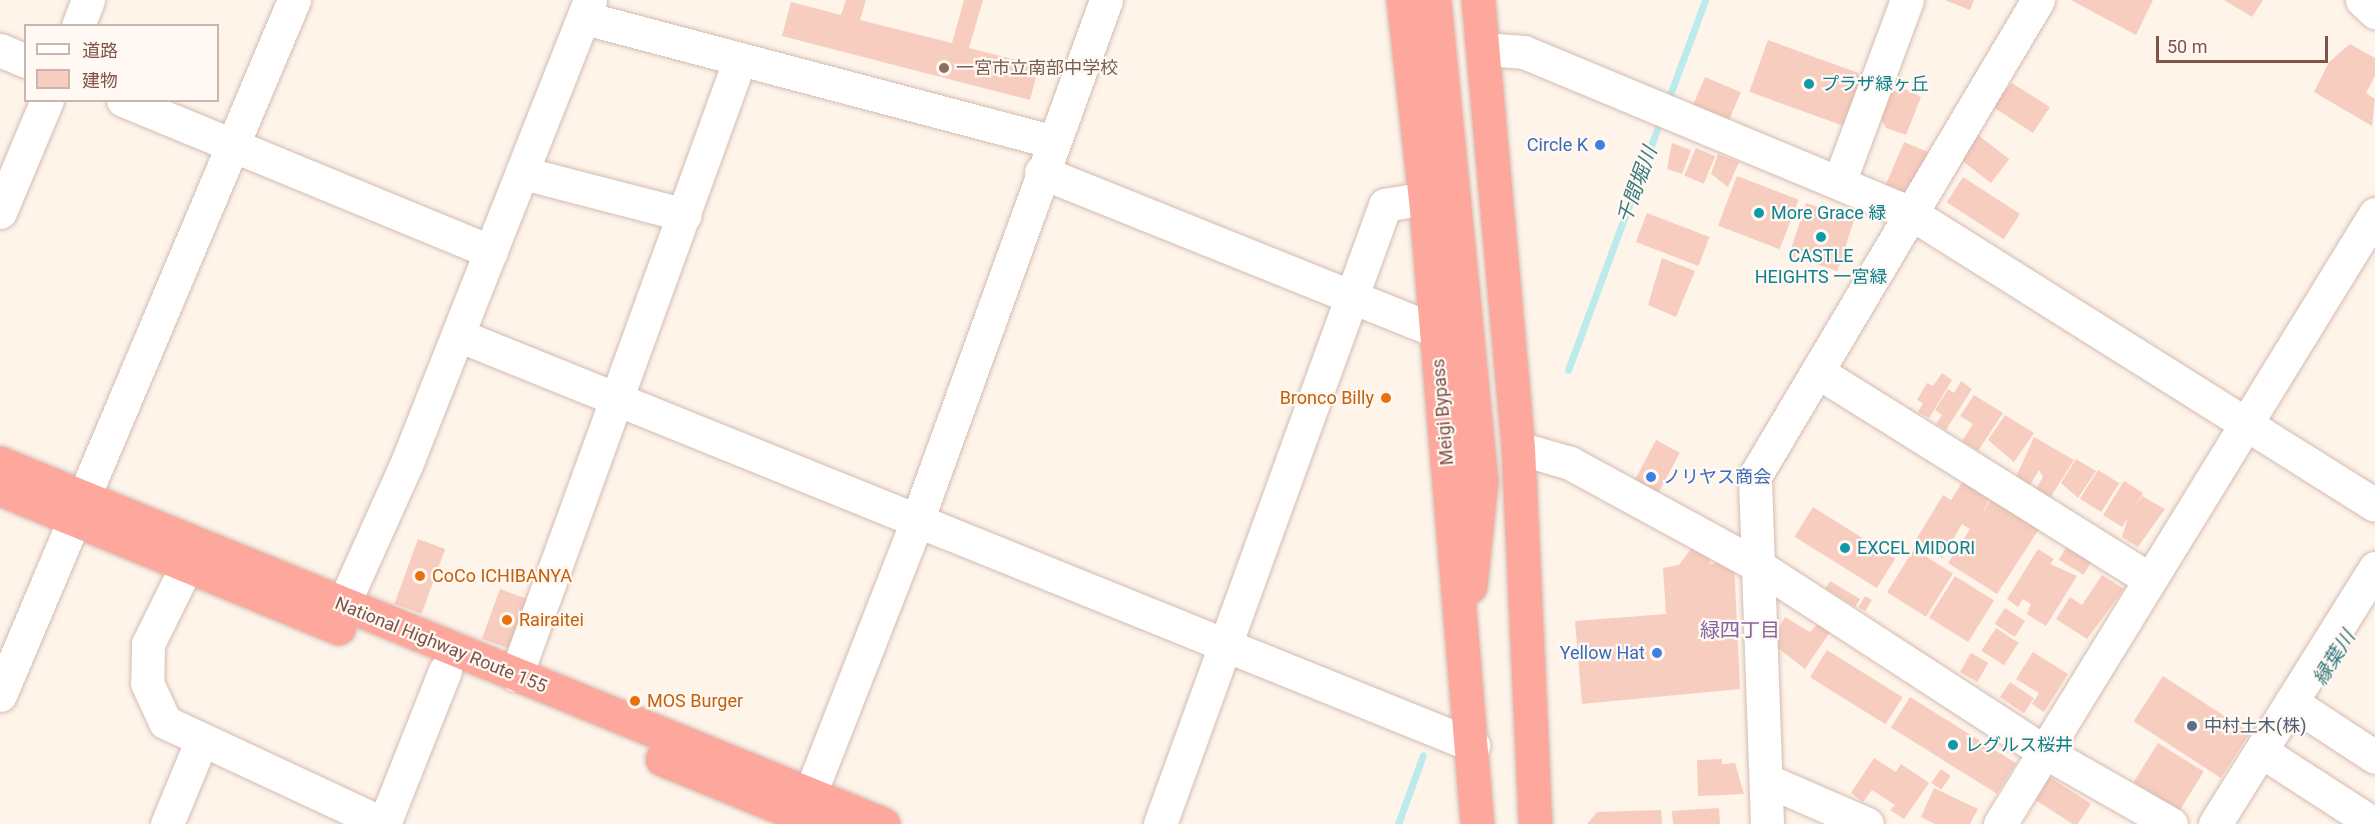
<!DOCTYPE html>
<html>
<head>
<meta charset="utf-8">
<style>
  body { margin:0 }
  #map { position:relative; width:2375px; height:824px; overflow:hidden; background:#fef4ea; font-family:Roboto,"Noto Sans JP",sans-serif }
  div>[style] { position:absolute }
  .stream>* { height:7px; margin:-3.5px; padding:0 3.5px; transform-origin:3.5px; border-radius:3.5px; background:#bbebeb }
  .building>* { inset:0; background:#f7cdbf; transform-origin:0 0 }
  .roads { filter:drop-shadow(0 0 2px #d5bbb0) drop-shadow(0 0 2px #d5bbb0) }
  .minor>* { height:33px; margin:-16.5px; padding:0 16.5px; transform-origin:16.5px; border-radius:16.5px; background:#fff }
  .highway>* { height:33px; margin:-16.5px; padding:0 16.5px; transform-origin:16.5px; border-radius:16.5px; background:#fea79c }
  .dots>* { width:16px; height:16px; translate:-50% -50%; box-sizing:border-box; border:3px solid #fff8f3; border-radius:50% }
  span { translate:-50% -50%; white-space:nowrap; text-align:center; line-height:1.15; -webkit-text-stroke:4.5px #fff8f3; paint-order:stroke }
  .education-label { font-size:18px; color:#785e54 }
  .left { translate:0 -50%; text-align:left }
  .culture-label { font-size:18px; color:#0d838f }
  .shop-label { font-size:18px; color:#366cbe }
  .right { translate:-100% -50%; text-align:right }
  .food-label { font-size:18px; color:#c56008 }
  .street-label { font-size:18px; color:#7e5449 }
  .service-label { font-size:18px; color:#4e5e75 }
  .water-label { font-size:20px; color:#387b7c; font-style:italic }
  .neighbourhood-label { font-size:20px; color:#8466a0 }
  .legend { position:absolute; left:24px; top:24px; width:195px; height:78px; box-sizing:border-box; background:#fff8f3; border:2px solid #cbb6af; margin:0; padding:8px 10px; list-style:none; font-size:18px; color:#7e5449 }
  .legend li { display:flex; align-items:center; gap:12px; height:30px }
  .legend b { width:30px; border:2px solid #cbb6af }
  .scale { position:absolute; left:2156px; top:36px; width:172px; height:27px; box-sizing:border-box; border:3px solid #7e5449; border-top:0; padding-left:8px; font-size:18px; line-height:21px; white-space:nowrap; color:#7e5449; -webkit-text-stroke:4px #fff8f3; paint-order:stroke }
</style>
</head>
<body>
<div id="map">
  <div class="stream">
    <div style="left:1667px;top:103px;width:110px;rotate:-69.7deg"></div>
    <div style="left:1568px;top:370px;width:268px;rotate:-69.7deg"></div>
    <div style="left:1398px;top:824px;width:73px;rotate:-70.1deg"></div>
  </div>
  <div class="building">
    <div style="clip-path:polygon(846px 0,866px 0,860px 20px,952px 43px,964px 0,983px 0,969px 48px,1039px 66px,1030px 100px,782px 36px,791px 2px,841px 15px)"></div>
    <div style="clip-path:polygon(1945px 0,1974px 0,1970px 10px)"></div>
    <div style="clip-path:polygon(2071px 0,2153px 0,2136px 35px)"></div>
    <div style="clip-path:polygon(2224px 0,2263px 0,2252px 17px)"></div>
    <div style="left:1768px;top:40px;width:108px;height:55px;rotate:20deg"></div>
    <div style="clip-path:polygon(2350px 44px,2375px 58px,2375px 76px,2366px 93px,2375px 99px,2372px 126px,2314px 92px,2329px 62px)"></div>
    <div style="left:1705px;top:77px;width:39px;height:30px;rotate:23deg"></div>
    <div style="clip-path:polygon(1889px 81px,1921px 97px,1906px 135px,1886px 128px,1880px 117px)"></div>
    <div style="clip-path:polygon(2012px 83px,2050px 107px,2033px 133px,1990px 105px)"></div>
    <div style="left:1977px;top:134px;width:41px;height:30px;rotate:38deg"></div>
    <div style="clip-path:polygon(1904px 142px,1928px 152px,1913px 185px,1902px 196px,1884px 189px)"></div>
    <div style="clip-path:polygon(1672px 143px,1691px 150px,1682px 174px,1667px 169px)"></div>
    <div style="left:1696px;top:148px;width:21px;height:30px;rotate:23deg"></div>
    <div style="clip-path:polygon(1718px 154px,1739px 162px,1728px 187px,1711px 174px)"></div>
    <div style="left:1737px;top:176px;width:66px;height:53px;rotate:21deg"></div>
    <div style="left:1963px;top:177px;width:68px;height:30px;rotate:33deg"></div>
    <div style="left:1806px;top:203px;width:51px;height:55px;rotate:18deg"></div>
    <div style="left:1647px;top:213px;width:67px;height:31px;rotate:21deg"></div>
    <div style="clip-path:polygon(1662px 258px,1695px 271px,1676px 317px,1648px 305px)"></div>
    <div style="clip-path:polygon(1942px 373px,1952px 380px,1929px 418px,1918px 412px,1923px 403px,1917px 400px,1927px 383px,1933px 386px)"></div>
    <div style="clip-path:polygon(1961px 381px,1972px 389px,1946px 430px,1936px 424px,1942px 415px,1935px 410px,1948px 389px,1954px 393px)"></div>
    <div style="clip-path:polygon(1974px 395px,2003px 413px,1978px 451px,1962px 441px,1973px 424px,1960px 416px)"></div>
    <div style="clip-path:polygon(2005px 415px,2034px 433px,2014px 462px,1988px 440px)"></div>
    <div style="clip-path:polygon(2034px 437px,2074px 460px,2050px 498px,2036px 489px,2043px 477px,2039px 470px,2030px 485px,2016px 477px)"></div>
    <div style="left:1656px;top:440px;width:27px;height:51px;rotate:28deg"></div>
    <div style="clip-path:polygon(2076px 459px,2096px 471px,2078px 498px,2061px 483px)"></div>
    <div style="left:2098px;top:470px;width:25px;height:34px;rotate:32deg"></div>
    <div style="clip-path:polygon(1963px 481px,1990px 498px,1980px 518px,1991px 499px,2039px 529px,1997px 594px,1948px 563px,1970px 529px,1962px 524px,1942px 558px,1917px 538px,1943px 495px,1951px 500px)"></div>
    <div style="clip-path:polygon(2124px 481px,2143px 493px,2132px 511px,2142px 496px,2165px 509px,2138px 547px,2122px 537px,2128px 518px,2122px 527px,2103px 515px)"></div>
    <div style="left:1813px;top:507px;width:97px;height:35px;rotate:32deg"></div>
    <div style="left:418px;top:539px;width:29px;height:69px;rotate:20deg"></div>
    <div style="left:2070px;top:541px;width:29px;height:22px;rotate:31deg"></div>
    <div style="clip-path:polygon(1708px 548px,1710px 564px,1734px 561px,1740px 689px,1582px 704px,1575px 621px,1666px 614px,1663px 568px,1679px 565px,1691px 549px)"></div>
    <div style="left:1914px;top:549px;width:46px;height:51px;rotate:32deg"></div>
    <div style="clip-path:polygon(2038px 549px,2054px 559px,2050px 564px,2077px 576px,2046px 626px,2027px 614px,2031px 604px,2023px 599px,2018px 607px,2007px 599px)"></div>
    <div style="clip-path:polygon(2102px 575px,2124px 589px,2087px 639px,2056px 619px,2070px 597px,2082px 605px)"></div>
    <div style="left:1955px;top:576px;width:46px;height:49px;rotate:32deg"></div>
    <div style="left:1830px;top:581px;width:35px;height:9px;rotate:31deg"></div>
    <div style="left:500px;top:589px;width:35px;height:53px;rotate:20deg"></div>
    <div style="left:1865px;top:596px;width:8px;height:13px;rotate:30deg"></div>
    <div style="left:2005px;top:608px;width:24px;height:19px;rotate:33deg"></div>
    <div style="clip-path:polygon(1785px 617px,1810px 632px,1820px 622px,1832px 629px,1805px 669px,1770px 642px)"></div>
    <div style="left:1996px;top:628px;width:27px;height:27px;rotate:33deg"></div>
    <div style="left:1827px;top:650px;width:89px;height:32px;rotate:32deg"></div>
    <div style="clip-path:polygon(2033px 652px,2068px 674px,2044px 712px,2032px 704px,2039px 693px,2016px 679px)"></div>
    <div style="left:1971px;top:653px;width:20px;height:22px;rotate:30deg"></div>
    <div style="left:2163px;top:676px;width:104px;height:54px;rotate:33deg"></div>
    <div style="left:2010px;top:682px;width:29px;height:18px;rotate:34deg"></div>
    <div style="left:1910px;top:697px;width:125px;height:36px;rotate:32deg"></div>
    <div style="left:2158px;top:743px;width:54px;height:46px;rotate:32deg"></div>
    <div style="clip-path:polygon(1874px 758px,1896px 772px,1901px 764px,1929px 783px,1904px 819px,1890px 810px,1895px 805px,1872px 790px,1863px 802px,1851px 793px)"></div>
    <div style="clip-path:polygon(1722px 759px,1722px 764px,1735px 763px,1744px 794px,1698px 796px,1697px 760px)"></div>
    <div style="left:1941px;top:769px;width:12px;height:17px;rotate:35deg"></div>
    <div style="left:2039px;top:770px;width:62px;height:27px;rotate:33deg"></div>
    <div style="clip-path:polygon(1934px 788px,1978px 809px,1970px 824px,1935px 824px,1921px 817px)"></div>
    <div style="clip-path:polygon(1719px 808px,1720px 824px,1673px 824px,1672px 811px)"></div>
    <div style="clip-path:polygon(1661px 810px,1662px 824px,1587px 824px,1597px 812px)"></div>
  </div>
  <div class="roads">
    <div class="minor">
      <div style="left:2362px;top:0;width:18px;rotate:43deg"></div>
      <div style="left:585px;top:18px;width:482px;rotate:14.8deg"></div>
      <div style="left:78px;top:26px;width:28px;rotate:-69deg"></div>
      <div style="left:1484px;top:49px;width:40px;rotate:4.3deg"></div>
      <div style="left:1524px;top:52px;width:417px;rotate:22.6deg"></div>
      <div style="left:1909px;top:212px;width:550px;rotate:32.16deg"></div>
      <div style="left:0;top:50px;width:28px;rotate:23deg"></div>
      <div style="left:123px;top:100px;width:398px;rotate:22.4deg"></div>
      <div style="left:1041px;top:172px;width:424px;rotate:21.9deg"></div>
      <div style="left:523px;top:173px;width:167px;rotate:14.5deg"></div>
      <div style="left:1840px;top:180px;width:192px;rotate:-69.6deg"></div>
      <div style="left:0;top:212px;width:121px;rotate:-67.2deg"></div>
      <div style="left:458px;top:335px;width:1095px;rotate:22deg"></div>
      <div style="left:1818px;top:372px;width:389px;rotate:32deg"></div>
      <div style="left:1518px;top:448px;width:54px;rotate:16.1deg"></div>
      <div style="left:1570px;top:463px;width:213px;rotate:28.6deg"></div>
      <div style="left:1757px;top:565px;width:343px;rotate:33deg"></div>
      <div style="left:2045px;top:752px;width:145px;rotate:29.7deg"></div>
      <div style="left:186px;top:567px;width:86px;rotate:116.3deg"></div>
      <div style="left:148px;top:644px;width:39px;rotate:91deg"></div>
      <div style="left:147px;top:683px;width:43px;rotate:65.2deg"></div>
      <div style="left:165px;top:722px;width:242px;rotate:25deg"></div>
      <div style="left:343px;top:605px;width:154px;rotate:-65.8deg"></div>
      <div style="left:406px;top:465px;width:500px;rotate:-68.41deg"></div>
      <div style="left:516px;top:675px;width:655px;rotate:-70.02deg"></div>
      <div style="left:0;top:695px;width:755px;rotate:-67.07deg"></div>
      <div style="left:2291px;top:702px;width:100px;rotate:33.2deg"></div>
      <div style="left:2261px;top:751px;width:135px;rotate:32.9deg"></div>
      <div style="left:1766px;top:780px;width:110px;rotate:23.5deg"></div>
      <div style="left:810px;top:794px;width:296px;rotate:-68.6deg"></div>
      <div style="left:918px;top:518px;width:551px;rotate:-70.05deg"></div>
      <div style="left:167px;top:824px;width:89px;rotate:-67.5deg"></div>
      <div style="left:384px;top:824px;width:165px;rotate:-68.3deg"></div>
      <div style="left:1160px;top:824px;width:659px;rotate:-70.02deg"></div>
      <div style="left:1385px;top:205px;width:41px;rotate:-9.9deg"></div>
      <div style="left:1767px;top:824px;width:348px;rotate:-92deg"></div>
      <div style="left:1755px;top:476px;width:554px;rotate:-59.27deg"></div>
      <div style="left:2000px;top:824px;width:716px;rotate:-58.42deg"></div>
      <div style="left:2215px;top:824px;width:302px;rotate:-58deg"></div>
    </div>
    <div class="highway">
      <div style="left:1403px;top:0;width:199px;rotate:83.7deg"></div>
      <div style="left:1425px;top:198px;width:628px;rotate:85.25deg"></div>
      <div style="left:1434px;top:0;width:484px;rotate:84.4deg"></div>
      <div style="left:1481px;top:482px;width:105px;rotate:96deg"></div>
      <div style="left:1478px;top:0;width:450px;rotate:84.9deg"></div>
      <div style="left:1518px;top:448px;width:376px;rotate:87.4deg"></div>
      <div style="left:0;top:463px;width:954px;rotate:22.24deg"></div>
      <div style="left:0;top:489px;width:366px;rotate:22.3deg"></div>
      <div style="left:662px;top:759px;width:172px;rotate:22.2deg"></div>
    </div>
  </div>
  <div class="dots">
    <div style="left:944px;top:68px;background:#8d6e63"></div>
    <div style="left:1809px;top:84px;background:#0f9aa8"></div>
    <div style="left:1600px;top:145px;background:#3f7fe0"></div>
    <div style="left:1759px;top:213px;background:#0f9aa8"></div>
    <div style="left:1821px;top:237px;background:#0f9aa8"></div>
    <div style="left:1386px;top:398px;background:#e8710a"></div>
    <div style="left:1651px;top:477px;background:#3f7fe0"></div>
    <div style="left:1845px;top:548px;background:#0f9aa8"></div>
    <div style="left:420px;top:576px;background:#e8710a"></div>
    <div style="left:507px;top:620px;background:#e8710a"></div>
    <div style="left:1657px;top:653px;background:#3f7fe0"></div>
    <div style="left:635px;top:701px;background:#e8710a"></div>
    <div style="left:2192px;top:726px;background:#5c6f8a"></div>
    <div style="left:1953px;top:745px;background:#0f9aa8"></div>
  </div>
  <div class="education-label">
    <span class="left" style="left:956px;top:68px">一宮市立南部中学校</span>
  </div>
  <div class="culture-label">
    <span class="left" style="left:1821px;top:84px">プラザ緑ヶ丘</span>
    <span class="left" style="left:1771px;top:213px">More Grace 緑</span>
    <span style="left:1821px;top:267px">CASTLE<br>HEIGHTS 一宮緑</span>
    <span class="left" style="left:1857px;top:548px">EXCEL MIDORI</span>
    <span class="left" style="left:1965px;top:745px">レグルス桜井</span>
  </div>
  <div class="shop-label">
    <span class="right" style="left:1588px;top:145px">Circle K</span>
    <span class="left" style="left:1663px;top:477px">ノリヤス商会</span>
    <span class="right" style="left:1645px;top:653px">Yellow Hat</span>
  </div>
  <div class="food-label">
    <span class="right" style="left:1374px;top:398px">Bronco Billy</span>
    <span class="left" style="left:432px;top:576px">CoCo ICHIBANYA</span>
    <span class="left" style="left:519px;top:620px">Rairaitei</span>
    <span class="left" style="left:647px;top:701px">MOS Burger</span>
  </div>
  <div class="street-label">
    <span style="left:1443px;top:412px;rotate:-95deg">Meigi Bypass</span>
    <span style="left:441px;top:645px;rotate:22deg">National Highway Route 155</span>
  </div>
  <div class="service-label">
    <span class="left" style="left:2204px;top:726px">中村土木(株)</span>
  </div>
  <div class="water-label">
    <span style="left:1637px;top:185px;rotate:-70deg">千間堀川</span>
    <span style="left:2334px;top:658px;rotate:-58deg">縁葉川</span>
  </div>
  <div class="neighbourhood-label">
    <span style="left:1740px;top:630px">緑四丁目</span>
  </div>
  <ul class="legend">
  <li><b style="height:8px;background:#fff"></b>道路</li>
  <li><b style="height:16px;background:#f7cdbf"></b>建物</li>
  </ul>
  <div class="scale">50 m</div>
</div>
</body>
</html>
